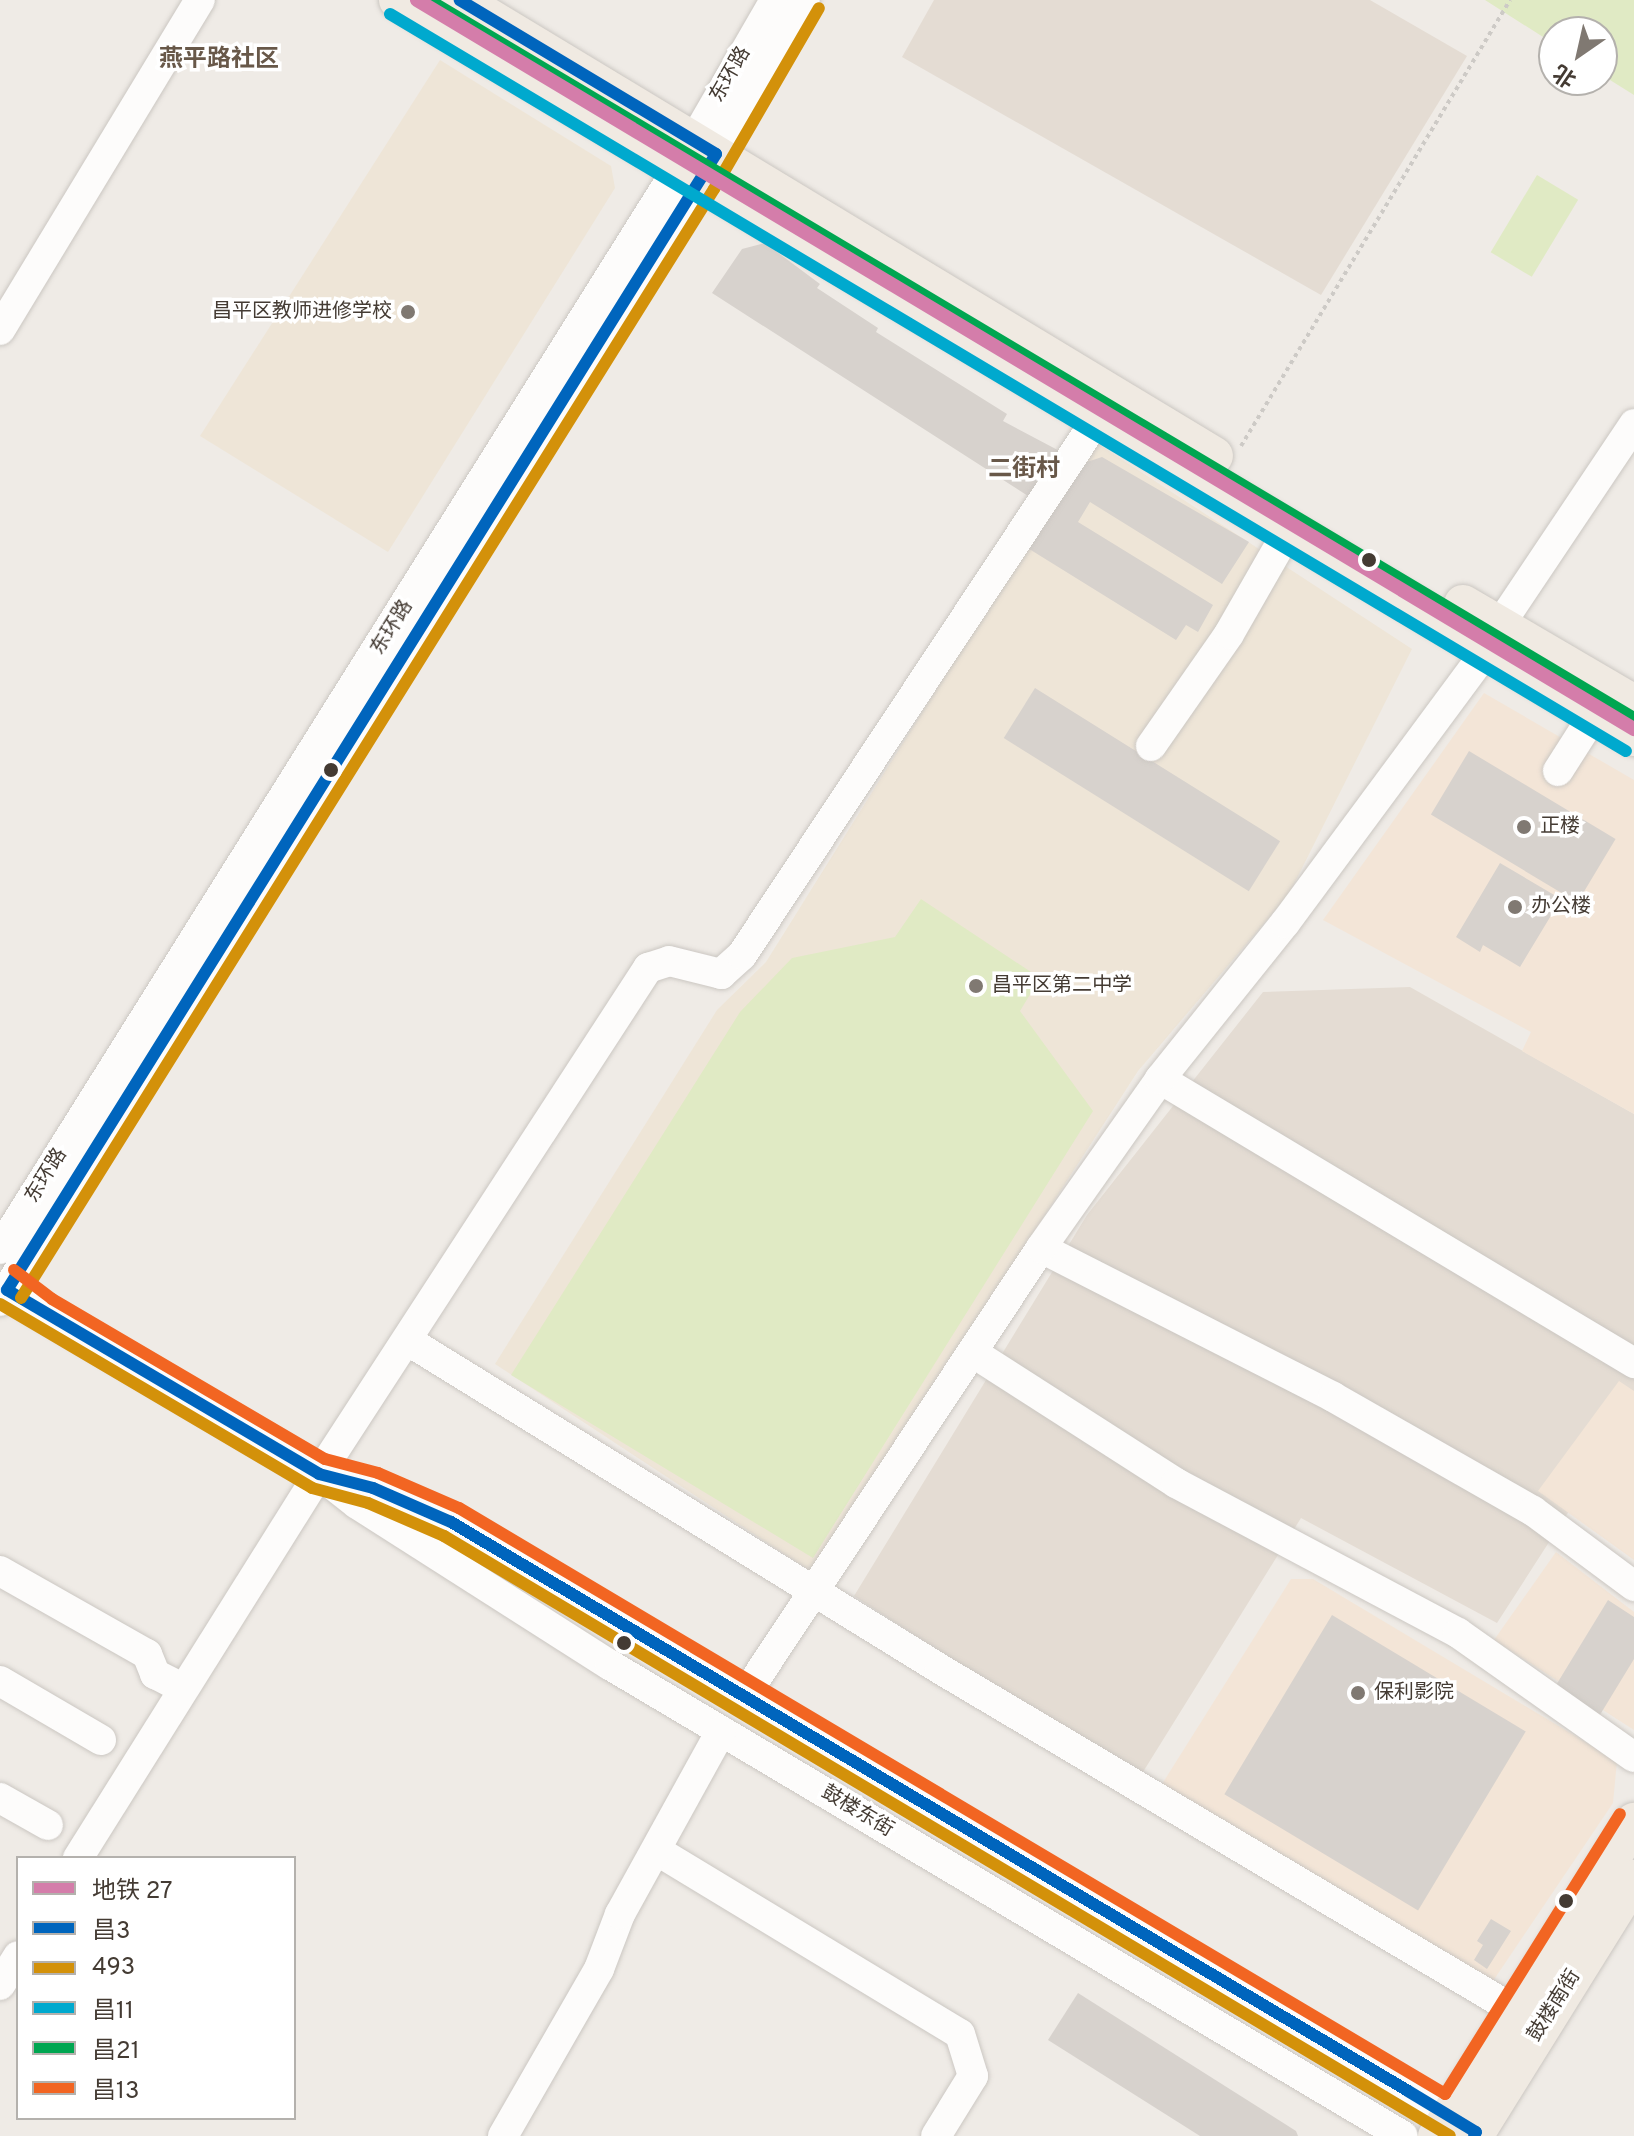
<!DOCTYPE html>
<html>
<head>
<meta charset="utf-8">
<style>
  body { margin:0 }
  #map { position:relative; width:1634px; height:2136px; overflow:hidden; background:#efebe6; font-family:Overpass,"Noto Sans SC",sans-serif }
  div>[style] { position:absolute }
  .residential>* { inset:0; background:#e4dcd3 }
  .commercial>* { inset:0; background:#f3e5d7 }
  .education>* { inset:0; background:#eee5d7 }
  .green>* { inset:0; background:#e0eac4; transform-origin:0 0 }
  .building>* { inset:0; background:#d7d2cd; transform-origin:0 0 }
  .path>* { height:4px; margin-top:-2px; transform-origin:0; background:repeating-linear-gradient(90deg,#cdcac6 0 4px,transparent 0 8px) }
  .roads { filter:drop-shadow(0 0 2px #cbc7c2) drop-shadow(0 0 2px #cbc7c2) }
  .minor>* { height:30px; margin:-15px; padding:0 15px; transform-origin:15px; border-radius:15px; background:#fdfcfb }
  .major>* { height:38px; margin:-19px; padding:0 19px; transform-origin:19px; border-radius:19px; background:#f0eae2 }
  .bus-1>* { height:12px; margin:-6px; padding:0 6px; transform-origin:6px; border-radius:6px; background:#0065bd }
  .bus-2>* { height:12px; margin:-6px; padding:0 6px; transform-origin:6px; border-radius:6px; background:#d3910a }
  .bus-3>* { height:12px; margin:-6px; padding:0 6px; transform-origin:6px; border-radius:6px; background:#00a9ce }
  .bus-4>* { height:12px; margin:-6px; padding:0 6px; transform-origin:6px; border-radius:6px; background:#00a651 }
  .bus-5>* { height:12px; margin:-6px; padding:0 6px; transform-origin:6px; border-radius:6px; background:#f26522 }
  .metro-1>* { height:14px; margin:-7px; padding:0 7px; transform-origin:7px; border-radius:7px; background:#d47daa }
  .dots>* { width:22px; height:22px; translate:-50% -50%; box-sizing:border-box; border:4px solid #fff; border-radius:50% }
  span { translate:-50% -50%; white-space:nowrap; text-align:center; line-height:1.15; -webkit-text-stroke:7px #fff; paint-order:stroke }
  .street-label { font-size:20px; color:#443b33 }
  .poi-label { font-size:20px; color:#443b33 }
  .right { translate:-100% -50%; text-align:right }
  .left { translate:0 -50%; text-align:left }
  .quarter-label { font-size:24px; color:#685849; font-weight:700 }
  .legend { position:absolute; left:16px; top:1856px; width:280px; height:264px; box-sizing:border-box; background:#fff; border:2px solid #b4b1ad; margin:0; padding:10px 14px; list-style:none; font-size:24px; color:#443b33 }
  .legend li { display:flex; align-items:center; gap:16px; height:40px }
  .legend b { width:40px; border:2px solid #b4b1ad }
  .north { position:absolute; left:1538px; top:16px; width:80px; height:80px; box-sizing:border-box; background:#fff; border:2px solid #b4b1ad; border-radius:50%; rotate:214deg; font-size:22px; font-weight:700; line-height:32px; text-align:center; color:#443b33 }
  .north::after { content:''; display:block; margin:auto; width:28px; height:36px; background:#807972; clip-path:polygon(50% 0,100% 100%,50% 72%,0 100%) }
</style>
</head>
<body>
<div id="map">
  <div class="residential">
    <div style="clip-path:polygon(934px 0,1370px 0,1467px 56px,1321px 295px,902px 57px)"></div>
    <div style="clip-path:polygon(1410px 987px,1634px 1114px,1634px 1410px,1497px 1623px,1301px 1518px,1138px 1780px,854px 1596px,1087px 1215px,1263px 992px)"></div>
  </div>
  <div class="commercial">
    <div style="clip-path:polygon(1484px 693px,1634px 780px,1634px 1114px,1522px 1051px,1531px 1032px,1323px 920px)"></div>
    <div style="clip-path:polygon(1619px 1381px,1634px 1391px,1634px 1560px,1538px 1491px)"></div>
    <div style="clip-path:polygon(1556px 1552px,1634px 1612px,1634px 1730px,1494px 1640px)"></div>
    <div style="clip-path:polygon(1291px 1579px,1313px 1579px,1617px 1761px,1613px 1803px,1487px 1990px,1157px 1792px)"></div>
  </div>
  <div class="education">
    <div style="clip-path:polygon(440px 60px,611px 166px,615px 188px,388px 552px,200px 436px)"></div>
    <div style="clip-path:polygon(1092px 440px,1412px 649px,1289px 894px,1138px 1071px,813px 1573px,495px 1364px,717px 1010px,766px 962px)"></div>
  </div>
  <div class="green">
    <div style="clip-path:polygon(1485px 0,1634px 0,1634px 95px,1602px 75px,1602px 32px,1554px 32px,1554px 44px)"></div>
    <div style="left:1537px;top:175px;width:48px;height:90px;rotate:31deg"></div>
    <div style="clip-path:polygon(921px 899px,1040px 978px,1020px 1011px,1093px 1111px,813px 1558px,511px 1375px,740px 1012px,792px 958px,895px 937px)"></div>
  </div>
  <div class="building">
    <div style="clip-path:polygon(765px 243px,820px 284px,817px 288px,878px 328px,876px 332px,1007px 414px,1003px 421px,1069px 456px,1039px 503px,712px 293px,742px 249px)"></div>
    <div style="clip-path:polygon(1102px 457px,1249px 542px,1222px 584px,1090px 502px,1078px 522px,1213px 605px,1198px 632px,1186px 625px,1176px 640px,1026px 547px,1078px 465px)"></div>
    <div style="left:1035px;top:688px;width:289px;height:59px;rotate:32deg"></div>
    <div style="left:1469px;top:751px;width:171px;height:74px;rotate:31deg"></div>
    <div style="clip-path:polygon(1500px 863px,1561px 899px,1520px 967px,1483px 945px,1480px 952px,1456px 937px)"></div>
    <div style="clip-path:polygon(1608px 1600px,1634px 1617px,1634px 1659px,1595px 1723px,1550px 1695px)"></div>
    <div style="left:1332px;top:1615px;width:226px;height:209px;rotate:31deg"></div>
    <div style="clip-path:polygon(1491px 1919px,1511px 1931px,1487px 1969px,1474px 1960px,1483px 1945px,1477px 1941px)"></div>
    <div style="clip-path:polygon(1078px 1993px,1296px 2131px,1298px 2136px,1200px 2136px,1048px 2040px)"></div>
  </div>
  <div class="path">
    <div style="left:1241px;top:446px;width:521px;rotate:-58.9deg"></div>
  </div>
  <div class="roads">
    <div class="minor">
      <div style="left:0;top:330px;width:386px;rotate:-58.8deg"></div>
      <div style="left:1499px;top:626px;width:243px;rotate:-56.2deg"></div>
      <div style="left:1151px;top:746px;width:136px;rotate:-55.1deg"></div>
      <div style="left:1229px;top:634px;width:119px;rotate:-60.2deg"></div>
      <div style="left:1558px;top:771px;width:69px;rotate:-57.5deg"></div>
      <div style="left:1160px;top:1079px;width:553px;rotate:30.93deg"></div>
      <div style="left:1041px;top:1248px;width:328px;rotate:27deg"></div>
      <div style="left:1333px;top:1397px;width:230px;rotate:29.7deg"></div>
      <div style="left:1533px;top:1511px;width:126px;rotate:36.6deg"></div>
      <div style="left:0;top:1249px;width:1276px;rotate:-57.9deg"></div>
      <div style="left:678px;top:168px;width:194px;rotate:-60deg"></div>
      <div style="left:0;top:1289px;width:369px;rotate:30.1deg"></div>
      <div style="left:319px;top:1474px;width:48px;rotate:38.3deg"></div>
      <div style="left:357px;top:1504px;width:300px;rotate:32.5deg"></div>
      <div style="left:610px;top:1665px;width:922px;rotate:30.71deg"></div>
      <div style="left:0;top:1301px;width:1321px;rotate:-57.99deg"></div>
      <div style="left:700px;top:181px;width:209px;rotate:-59.9deg"></div>
      <div style="left:410px;top:1342px;width:623px;rotate:31.67deg"></div>
      <div style="left:940px;top:1669px;width:670px;rotate:30.7deg"></div>
      <div style="left:975px;top:1354px;width:239px;rotate:32.7deg"></div>
      <div style="left:1176px;top:1483px;width:319px;rotate:28deg"></div>
      <div style="left:1458px;top:1633px;width:215px;rotate:35.2deg"></div>
      <div style="left:333px;top:1478px;width:41px;rotate:14deg"></div>
      <div style="left:373px;top:1488px;width:85px;rotate:23.6deg"></div>
      <div style="left:451px;top:1522px;width:1181px;rotate:30.76deg"></div>
      <div style="left:0;top:1571px;width:169px;rotate:29.5deg"></div>
      <div style="left:147px;top:1654px;width:22px;rotate:68deg"></div>
      <div style="left:155px;top:1674px;width:31px;rotate:27deg"></div>
      <div style="left:0;top:1681px;width:117px;rotate:30.3deg"></div>
      <div style="left:743px;top:1698px;width:540px;rotate:-56.49deg"></div>
      <div style="left:1041px;top:1248px;width:207px;rotate:-54.8deg"></div>
      <div style="left:1160px;top:1079px;width:200px;rotate:-51.3deg"></div>
      <div style="left:1285px;top:923px;width:340px;rotate:-53.5deg"></div>
      <div style="left:0;top:1798px;width:55px;rotate:29.4deg"></div>
      <div style="left:656px;top:1850px;width:355px;rotate:31.2deg"></div>
      <div style="left:960px;top:2034px;width:44px;rotate:72.8deg"></div>
      <div style="left:973px;top:2076px;width:70px;rotate:121.7deg"></div>
      <div style="left:78px;top:1858px;width:453px;rotate:-57.9deg"></div>
      <div style="left:319px;top:1474px;width:604px;rotate:-56.97deg"></div>
      <div style="left:648px;top:968px;width:22px;rotate:-18deg"></div>
      <div style="left:669px;top:961px;width:54px;rotate:14deg"></div>
      <div style="left:721px;top:974px;width:28px;rotate:-42deg"></div>
      <div style="left:742px;top:955px;width:647px;rotate:-56.48deg"></div>
      <div style="left:0;top:1985px;width:34px;rotate:-58deg"></div>
      <div style="left:503px;top:2136px;width:193px;rotate:-60.1deg"></div>
      <div style="left:599px;top:1969px;width:59px;rotate:-69.1deg"></div>
      <div style="left:620px;top:1914px;width:209px;rotate:-61.1deg"></div>
    </div>
    <div class="major">
      <div style="left:398px;top:0;width:1439px;rotate:30.81deg"></div>
      <div style="left:460px;top:0;width:881px;rotate:31.16deg"></div>
      <div style="left:1463px;top:604px;width:198px;rotate:30.3deg"></div>
      <div style="left:1437px;top:2136px;width:371px;rotate:-57.9deg"></div>
      <div style="left:1474px;top:2136px;width:303px;rotate:-58.1deg"></div>
    </div>
  </div>
  <div class="bus-1">
    <div style="left:7px;top:1290px;width:362px;rotate:30.5deg"></div>
    <div style="left:319px;top:1474px;width:56px;rotate:14.5deg"></div>
    <div style="left:373px;top:1488px;width:85px;rotate:23.6deg"></div>
    <div style="left:451px;top:1522px;width:1113px;rotate:30.73deg"></div>
    <div style="left:1408px;top:2091px;width:79px;rotate:31.1deg"></div>
    <div style="left:1476px;top:2132px;width:4px;rotate:117deg"></div>
    <div style="left:7px;top:1290px;width:1339px;rotate:-58.03deg"></div>
    <div style="left:716px;top:154px;width:299px;rotate:-149deg"></div>
  </div>
  <div class="bus-2">
    <div style="left:21px;top:1298px;width:1308px;rotate:-58deg"></div>
    <div style="left:714px;top:189px;width:209px;rotate:-59.9deg"></div>
    <div style="left:0;top:1304px;width:362px;rotate:30.5deg"></div>
    <div style="left:312px;top:1488px;width:58px;rotate:15deg"></div>
    <div style="left:368px;top:1503px;width:83px;rotate:23.5deg"></div>
    <div style="left:444px;top:1536px;width:1171px;rotate:30.81deg"></div>
  </div>
  <div class="bus-3">
    <div style="left:390px;top:14px;width:1439px;rotate:30.81deg"></div>
  </div>
  <div class="bus-4">
    <div style="left:429px;top:0;width:1403px;rotate:30.79deg"></div>
  </div>
  <div class="bus-5">
    <div style="left:14px;top:1270px;width:48px;rotate:37.3deg"></div>
    <div style="left:52px;top:1299px;width:316px;rotate:30.4deg"></div>
    <div style="left:325px;top:1459px;width:55px;rotate:14.8deg"></div>
    <div style="left:378px;top:1473px;width:88px;rotate:23.4deg"></div>
    <div style="left:459px;top:1508px;width:1147px;rotate:30.72deg"></div>
    <div style="left:1445px;top:2094px;width:330px;rotate:-58deg"></div>
  </div>
  <div class="metro-1">
    <div style="left:417px;top:0;width:1419px;rotate:30.92deg"></div>
  </div>
  <div class="dots">
    <div style="left:408px;top:312px;background:#807972"></div>
    <div style="left:1369px;top:560px;background:#443b33"></div>
    <div style="left:331px;top:770px;background:#443b33"></div>
    <div style="left:1524px;top:827px;background:#807972"></div>
    <div style="left:1515px;top:907px;background:#807972"></div>
    <div style="left:976px;top:986px;background:#807972"></div>
    <div style="left:624px;top:1643px;background:#443b33"></div>
    <div style="left:1358px;top:1693px;background:#807972"></div>
    <div style="left:1566px;top:1901px;background:#443b33"></div>
  </div>
  <div class="street-label">
    <span style="left:731px;top:75px;rotate:-60deg">东环路</span>
    <span style="left:393px;top:628px;rotate:-58deg">东环路</span>
    <span style="left:47px;top:1176px;rotate:-58deg">东环路</span>
    <span style="left:857px;top:1812px;rotate:31deg">鼓楼东街</span>
    <span style="left:1555px;top:2006px;rotate:-58deg">鼓楼南街</span>
  </div>
  <div class="poi-label">
    <span class="right" style="left:392px;top:312px">昌平区教师进修学校</span>
    <span class="left" style="left:1540px;top:827px">正楼</span>
    <span class="left" style="left:1531px;top:907px">办公楼</span>
    <span class="left" style="left:992px;top:986px">昌平区第二中学</span>
    <span class="left" style="left:1374px;top:1693px">保利影院</span>
  </div>
  <div class="quarter-label">
    <span style="left:219px;top:61px">燕平路社区</span>
    <span style="left:1024px;top:471px">二街村</span>
  </div>
  <ul class="legend">
  <li><b style="height:10px;background:#d47daa"></b>地铁 27</li>
  <li><b style="height:10px;background:#0065bd"></b>昌3</li>
  <li><b style="height:10px;background:#d3910a"></b>493</li>
  <li><b style="height:10px;background:#00a9ce"></b>昌11</li>
  <li><b style="height:10px;background:#00a651"></b>昌21</li>
  <li><b style="height:10px;background:#f26522"></b>昌13</li>
  </ul>
  <div class="north">北</div>
</div>
</body>
</html>
